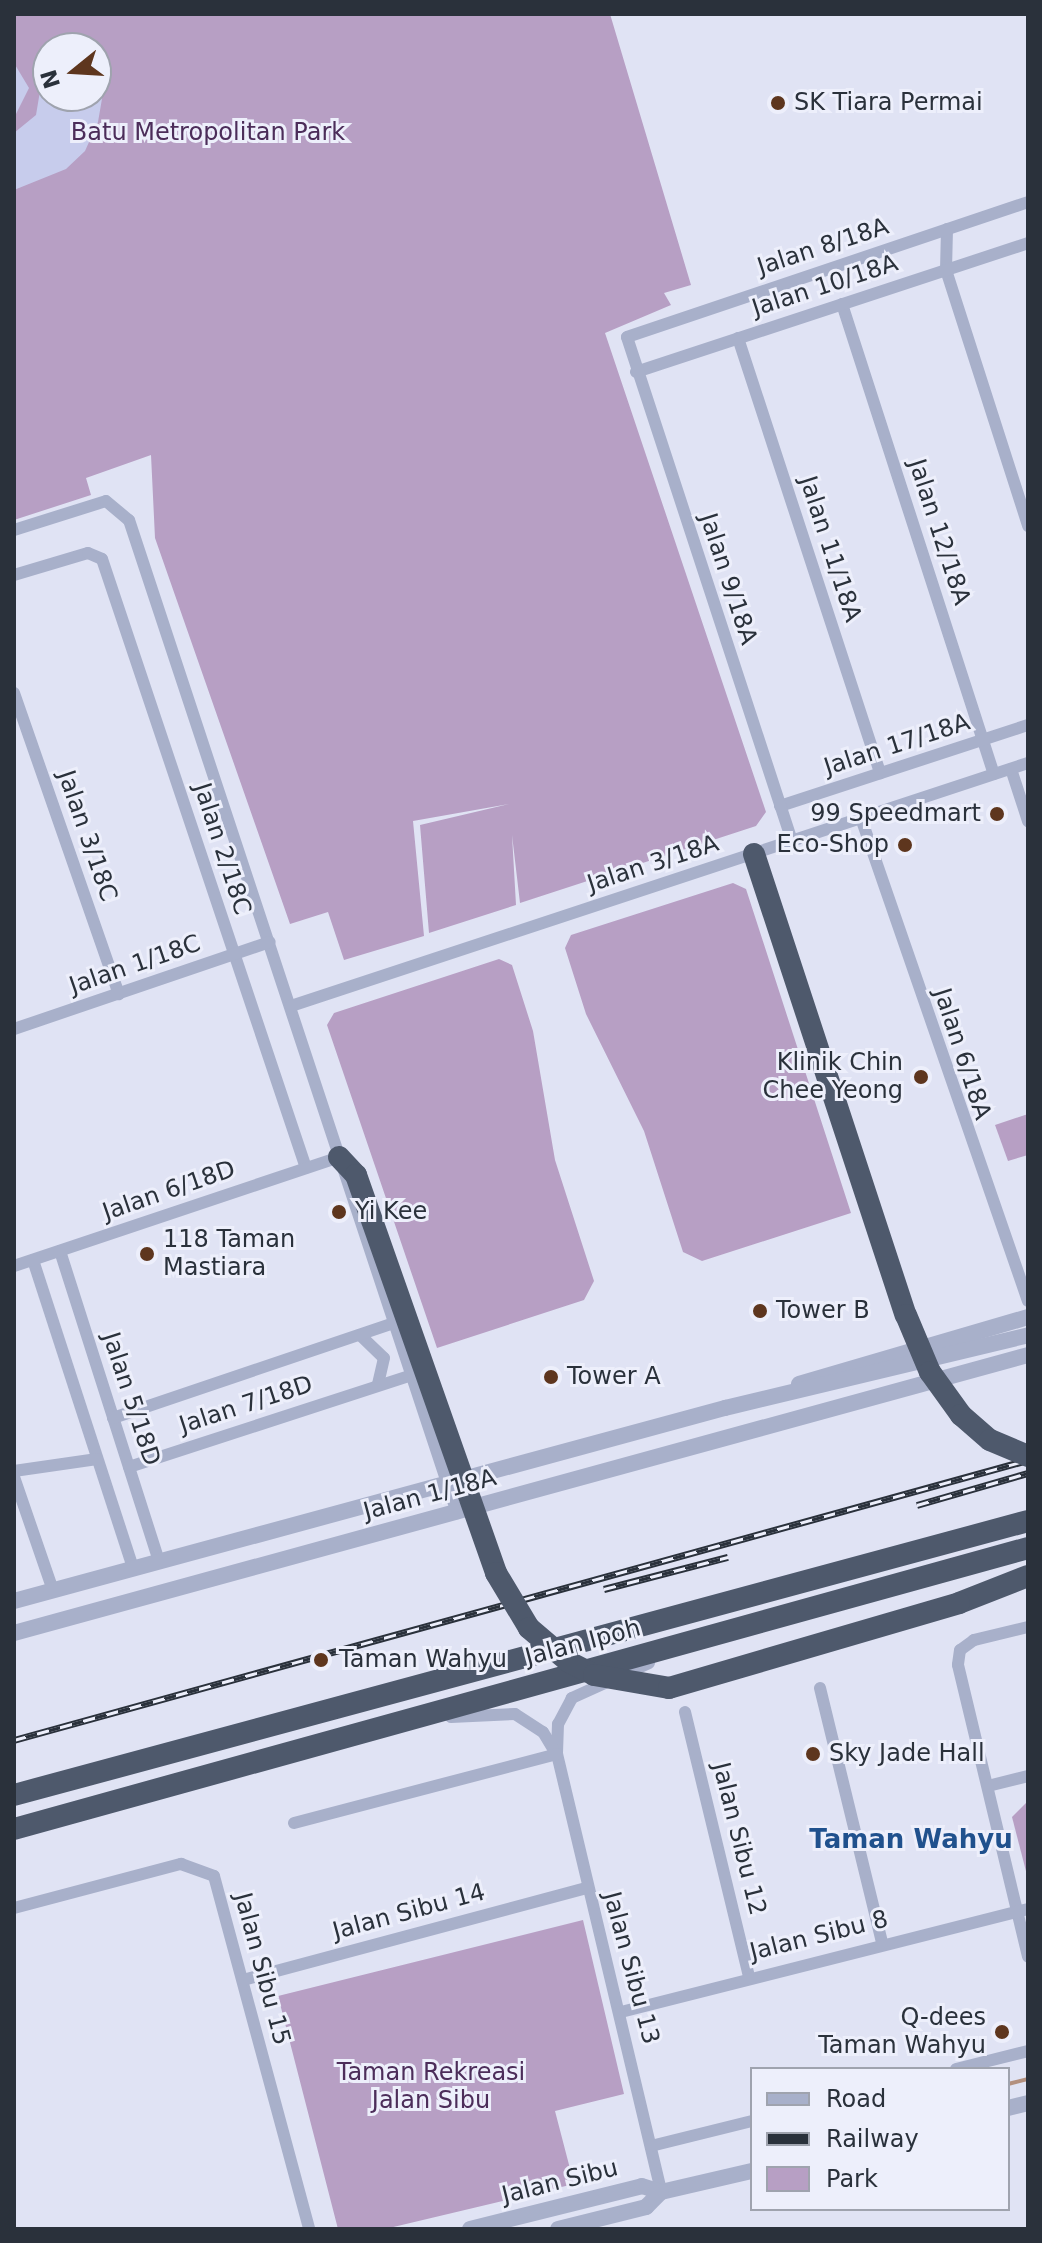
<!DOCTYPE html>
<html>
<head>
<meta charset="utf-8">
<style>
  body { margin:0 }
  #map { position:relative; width:1042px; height:2243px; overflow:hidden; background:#e0e3f4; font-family:"DejaVu Sans",sans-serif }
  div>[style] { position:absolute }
  .green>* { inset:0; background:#b79fc4 }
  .plaza>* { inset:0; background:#c7ccec }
  .stream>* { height:4px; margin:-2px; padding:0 2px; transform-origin:2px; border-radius:2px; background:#b3907e }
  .minor>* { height:12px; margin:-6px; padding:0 6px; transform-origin:6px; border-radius:6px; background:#a8b0ca }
  .tertiary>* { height:16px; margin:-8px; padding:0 8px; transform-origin:8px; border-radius:8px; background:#a8b0ca }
  .trunk>* { height:22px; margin:-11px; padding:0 11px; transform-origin:11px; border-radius:11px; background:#4e596c }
  .rail>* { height:7px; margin-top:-3.5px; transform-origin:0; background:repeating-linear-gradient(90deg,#edeffb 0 12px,#2a313b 0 24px); box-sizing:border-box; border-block:2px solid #2a313b }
  .trunk-bridge>* { height:22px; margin:-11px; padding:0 11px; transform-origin:11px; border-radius:11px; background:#4e596c }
  .dots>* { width:22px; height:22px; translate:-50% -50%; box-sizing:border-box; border:4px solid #edeffb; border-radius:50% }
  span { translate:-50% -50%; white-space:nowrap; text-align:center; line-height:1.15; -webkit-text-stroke:6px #edeffb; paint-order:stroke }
  .poi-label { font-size:24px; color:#2a313b }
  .left { translate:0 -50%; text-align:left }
  .right { translate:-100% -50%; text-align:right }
  .park-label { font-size:24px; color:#4c2d5a }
  .street-label { font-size:24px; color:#2a313b }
  .neighbourhood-label { font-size:26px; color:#20518d; font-weight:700 }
  .frame { position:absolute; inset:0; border:16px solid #2a313b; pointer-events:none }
  .legend { position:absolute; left:750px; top:2067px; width:260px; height:144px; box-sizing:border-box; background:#edeffb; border:2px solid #9fa3ae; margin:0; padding:10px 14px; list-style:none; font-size:24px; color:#2a313b }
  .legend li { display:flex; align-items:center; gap:16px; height:40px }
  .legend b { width:40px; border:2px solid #9fa3ae }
  .north { position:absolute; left:32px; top:32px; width:80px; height:80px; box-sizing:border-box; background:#edeffb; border:2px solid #9fa3ae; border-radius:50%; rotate:252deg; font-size:22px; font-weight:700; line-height:32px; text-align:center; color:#2a313b }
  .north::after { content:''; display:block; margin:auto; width:28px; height:36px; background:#5e361e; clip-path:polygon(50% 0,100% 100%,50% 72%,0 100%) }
</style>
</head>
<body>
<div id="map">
  <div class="green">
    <div style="clip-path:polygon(evenodd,14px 14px,610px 14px,691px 285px,664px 293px,671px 305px,605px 333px,766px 812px,756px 826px,520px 903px,512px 835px,516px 905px,429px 933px,420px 825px,509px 804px,413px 821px,424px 936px,344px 960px,328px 912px,290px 924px,155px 538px,151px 455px,86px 478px,91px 495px,14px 520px,14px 14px,48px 48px,96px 48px,96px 96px,48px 96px,48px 48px)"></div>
    <div style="clip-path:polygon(733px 883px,746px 889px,851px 1213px,702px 1261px,683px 1252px,644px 1131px,586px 1014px,565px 948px,571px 935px)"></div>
    <div style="clip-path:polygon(499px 959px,512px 965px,533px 1031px,555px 1160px,594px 1281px,584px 1300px,437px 1348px,327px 1025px,334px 1013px)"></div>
    <div style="clip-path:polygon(1028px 1114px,1028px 1155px,1008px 1161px,995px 1125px)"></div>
    <div style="clip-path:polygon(1028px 1801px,1028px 1879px,1012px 1817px)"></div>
    <div style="clip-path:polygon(583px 1920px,624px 2094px,555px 2111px,574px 2184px,385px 2229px,338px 2229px,278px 1996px)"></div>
  </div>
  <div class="plaza">
    <div style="clip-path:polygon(14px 63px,29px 88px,14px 118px)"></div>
    <div style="clip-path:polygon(48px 82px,48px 96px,103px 93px,98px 122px,85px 151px,66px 169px,14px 190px,14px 133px,36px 115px,41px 85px)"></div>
  </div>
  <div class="stream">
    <div style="left:1008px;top:2084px;width:21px;rotate:-14deg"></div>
  </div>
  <div class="minor">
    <div style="left:947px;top:229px;width:41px;rotate:91.4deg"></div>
    <div style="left:946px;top:270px;width:269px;rotate:72.2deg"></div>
    <div style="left:842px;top:304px;width:494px;rotate:72.1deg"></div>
    <div style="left:738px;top:338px;width:458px;rotate:71.9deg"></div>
    <div style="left:636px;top:372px;width:413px;rotate:-18.2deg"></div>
    <div style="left:14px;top:530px;width:96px;rotate:-17.5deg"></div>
    <div style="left:106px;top:501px;width:30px;rotate:40deg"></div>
    <div style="left:129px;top:520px;width:1046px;rotate:71.72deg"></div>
    <div style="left:14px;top:575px;width:77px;rotate:-16.6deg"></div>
    <div style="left:88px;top:553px;width:15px;rotate:23deg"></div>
    <div style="left:102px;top:559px;width:642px;rotate:71.48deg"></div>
    <div style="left:14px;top:693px;width:319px;rotate:70.8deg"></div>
    <div style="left:1011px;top:769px;width:55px;rotate:71.9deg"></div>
    <div style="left:780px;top:806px;width:261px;rotate:-18.1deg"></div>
    <div style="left:861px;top:818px;width:511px;rotate:70.93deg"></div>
    <div style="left:792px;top:841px;width:530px;rotate:-108.13deg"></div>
    <div style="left:627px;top:337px;width:423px;rotate:-18.6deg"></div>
    <div style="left:291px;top:1006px;width:776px;rotate:-18.25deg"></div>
    <div style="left:14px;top:1029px;width:270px;rotate:-18.8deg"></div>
    <div style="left:60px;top:1251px;width:325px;rotate:72.3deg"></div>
    <div style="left:33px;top:1260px;width:324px;rotate:72deg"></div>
    <div style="left:14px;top:1266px;width:343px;rotate:-18.5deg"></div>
    <div style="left:360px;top:1335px;width:33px;rotate:44deg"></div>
    <div style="left:384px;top:1358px;width:28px;rotate:103deg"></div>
    <div style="left:113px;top:1418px;width:293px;rotate:-18.7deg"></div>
    <div style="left:129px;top:1467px;width:294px;rotate:-18deg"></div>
    <div style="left:14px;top:1471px;width:84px;rotate:-8.2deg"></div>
    <div style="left:14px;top:1477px;width:120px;rotate:71deg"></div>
    <div style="left:1028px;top:1627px;width:56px;rotate:166.5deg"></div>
    <div style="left:974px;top:1640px;width:17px;rotate:144deg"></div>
    <div style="left:960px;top:1650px;width:15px;rotate:98deg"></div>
    <div style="left:958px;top:1665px;width:300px;rotate:76.5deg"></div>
    <div style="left:649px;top:1663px;width:85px;rotate:155.6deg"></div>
    <div style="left:572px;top:1698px;width:30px;rotate:118deg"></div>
    <div style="left:558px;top:1724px;width:30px;rotate:92deg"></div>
    <div style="left:557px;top:1754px;width:450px;rotate:76.6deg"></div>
    <div style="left:820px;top:1688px;width:262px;rotate:76.3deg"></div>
    <div style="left:685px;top:1712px;width:272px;rotate:76.4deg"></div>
    <div style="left:451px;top:1717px;width:64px;rotate:-2.7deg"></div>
    <div style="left:515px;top:1714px;width:33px;rotate:33deg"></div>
    <div style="left:543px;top:1732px;width:23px;rotate:59deg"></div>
    <div style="left:988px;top:1786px;width:41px;rotate:-14deg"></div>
    <div style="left:294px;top:1823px;width:272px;rotate:-14.7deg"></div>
    <div style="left:14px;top:1908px;width:173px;rotate:-14.8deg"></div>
    <div style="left:181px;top:1864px;width:35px;rotate:20deg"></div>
    <div style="left:214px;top:1876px;width:366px;rotate:74.9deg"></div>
    <div style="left:243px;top:1980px;width:356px;rotate:-15deg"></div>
    <div style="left:621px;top:2012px;width:420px;rotate:-14.2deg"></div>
    <div style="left:956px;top:2069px;width:74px;rotate:-14deg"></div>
    <div style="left:651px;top:2146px;width:104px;rotate:-13.9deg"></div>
  </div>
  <div class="tertiary">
    <div style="left:799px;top:1384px;width:239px;rotate:-16.3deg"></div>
    <div style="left:14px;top:1601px;width:737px;rotate:-15.19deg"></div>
    <div style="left:725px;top:1408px;width:312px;rotate:-13.5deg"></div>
    <div style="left:14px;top:1633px;width:1051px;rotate:-15.33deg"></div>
    <div style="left:1008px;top:2108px;width:21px;rotate:-14deg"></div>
    <div style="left:470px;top:2229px;width:177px;rotate:-14deg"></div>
    <div style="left:642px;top:2186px;width:20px;rotate:18deg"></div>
    <div style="left:661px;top:2192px;width:93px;rotate:-13deg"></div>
    <div style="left:558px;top:2229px;width:91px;rotate:-14deg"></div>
    <div style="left:646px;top:2207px;width:21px;rotate:-45deg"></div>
  </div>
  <div class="trunk">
    <div style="left:754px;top:854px;width:485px;rotate:71.8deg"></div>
    <div style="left:339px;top:1157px;width:25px;rotate:47deg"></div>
    <div style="left:959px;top:1603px;width:74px;rotate:-21.4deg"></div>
    <div style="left:14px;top:1795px;width:1050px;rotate:-15.12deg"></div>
    <div style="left:14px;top:1829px;width:1052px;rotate:-15.49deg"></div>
  </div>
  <div class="rail">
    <div style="left:917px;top:1505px;width:116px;rotate:-16.1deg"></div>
    <div style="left:604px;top:1589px;width:128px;rotate:-14.5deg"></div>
    <div style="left:14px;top:1740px;width:1052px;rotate:-15.44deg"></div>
  </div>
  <div class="trunk-bridge">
    <div style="left:356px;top:1175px;width:422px;rotate:70.6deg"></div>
    <div style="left:496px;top:1573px;width:64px;rotate:59deg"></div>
    <div style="left:529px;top:1628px;width:52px;rotate:40.4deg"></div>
    <div style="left:569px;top:1662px;width:28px;rotate:27deg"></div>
    <div style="left:594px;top:1675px;width:76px;rotate:9.8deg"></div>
    <div style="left:669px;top:1688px;width:302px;rotate:-16.3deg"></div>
    <div style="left:906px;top:1315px;width:62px;rotate:67.2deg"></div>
    <div style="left:930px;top:1372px;width:53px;rotate:54.2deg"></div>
    <div style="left:961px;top:1415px;width:38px;rotate:41deg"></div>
    <div style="left:990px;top:1440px;width:41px;rotate:22.8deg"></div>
  </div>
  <div class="dots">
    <div style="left:778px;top:103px;background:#5e361e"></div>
    <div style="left:997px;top:814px;background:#5e361e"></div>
    <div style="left:905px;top:845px;background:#5e361e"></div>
    <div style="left:921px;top:1077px;background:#5e361e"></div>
    <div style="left:339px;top:1212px;background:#5e361e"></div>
    <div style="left:147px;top:1254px;background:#5e361e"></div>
    <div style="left:760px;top:1311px;background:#5e361e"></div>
    <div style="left:551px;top:1377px;background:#5e361e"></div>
    <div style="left:321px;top:1660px;background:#5e361e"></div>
    <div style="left:813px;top:1754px;background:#5e361e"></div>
    <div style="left:1002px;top:2032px;background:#5e361e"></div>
  </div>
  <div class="poi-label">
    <span class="left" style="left:794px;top:103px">SK Tiara Permai</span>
    <span class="right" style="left:981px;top:814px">99 Speedmart</span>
    <span class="right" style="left:889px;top:845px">Eco-Shop</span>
    <span class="right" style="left:903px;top:1077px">Klinik Chin<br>Chee Yeong</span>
    <span class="left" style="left:355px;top:1212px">Yi Kee</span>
    <span class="left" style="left:163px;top:1254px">118 Taman<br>Mastiara</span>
    <span class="left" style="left:776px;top:1311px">Tower B</span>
    <span class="left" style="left:567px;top:1377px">Tower A</span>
    <span class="left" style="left:339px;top:1660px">Taman Wahyu</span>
    <span class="left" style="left:829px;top:1754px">Sky Jade Hall</span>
    <span class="right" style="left:986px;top:2032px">Q-dees<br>Taman Wahyu</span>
  </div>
  <div class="park-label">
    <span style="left:208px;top:133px">Batu Metropolitan Park</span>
    <span style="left:431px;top:2087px">Taman Rekreasi<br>Jalan Sibu</span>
  </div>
  <div class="street-label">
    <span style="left:823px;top:247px;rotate:-18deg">Jalan 8/18A</span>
    <span style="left:825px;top:286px;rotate:-18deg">Jalan 10/18A</span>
    <span style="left:939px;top:532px;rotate:72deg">Jalan 12/18A</span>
    <span style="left:830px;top:549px;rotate:72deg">Jalan 11/18A</span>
    <span style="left:728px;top:579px;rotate:72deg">Jalan 9/18A</span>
    <span style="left:897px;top:745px;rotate:-18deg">Jalan 17/18A</span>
    <span style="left:87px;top:836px;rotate:71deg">Jalan 3/18C</span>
    <span style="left:222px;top:849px;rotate:72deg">Jalan 2/18C</span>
    <span style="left:653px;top:864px;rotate:-18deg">Jalan 3/18A</span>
    <span style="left:135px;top:965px;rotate:-19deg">Jalan 1/18C</span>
    <span style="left:962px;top:1054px;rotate:72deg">Jalan 6/18A</span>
    <span style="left:169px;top:1191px;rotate:-19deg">Jalan 6/18D</span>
    <span style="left:131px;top:1399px;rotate:72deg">Jalan 5/18D</span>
    <span style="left:246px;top:1405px;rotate:-18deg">Jalan 7/18D</span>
    <span style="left:430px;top:1495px;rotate:-15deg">Jalan 1/18A</span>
    <span style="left:583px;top:1643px;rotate:-15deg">Jalan Ipoh</span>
    <span style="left:739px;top:1839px;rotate:76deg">Jalan Sibu 12</span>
    <span style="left:409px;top:1912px;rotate:-15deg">Jalan Sibu 14</span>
    <span style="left:819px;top:1936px;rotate:-14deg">Jalan Sibu 8</span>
    <span style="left:631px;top:1968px;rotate:75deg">Jalan Sibu 13</span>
    <span style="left:262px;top:1969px;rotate:75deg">Jalan Sibu 15</span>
    <span style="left:560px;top:2182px;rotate:-14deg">Jalan Sibu</span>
  </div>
  <div class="neighbourhood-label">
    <span style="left:911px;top:1840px">Taman Wahyu</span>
  </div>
  <div class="frame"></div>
  <ul class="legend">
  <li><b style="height:10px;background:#a8b0ca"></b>Road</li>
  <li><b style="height:10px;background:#2a313b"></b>Railway</li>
  <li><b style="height:22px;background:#b79fc4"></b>Park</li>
  </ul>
  <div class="north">N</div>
</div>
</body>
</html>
